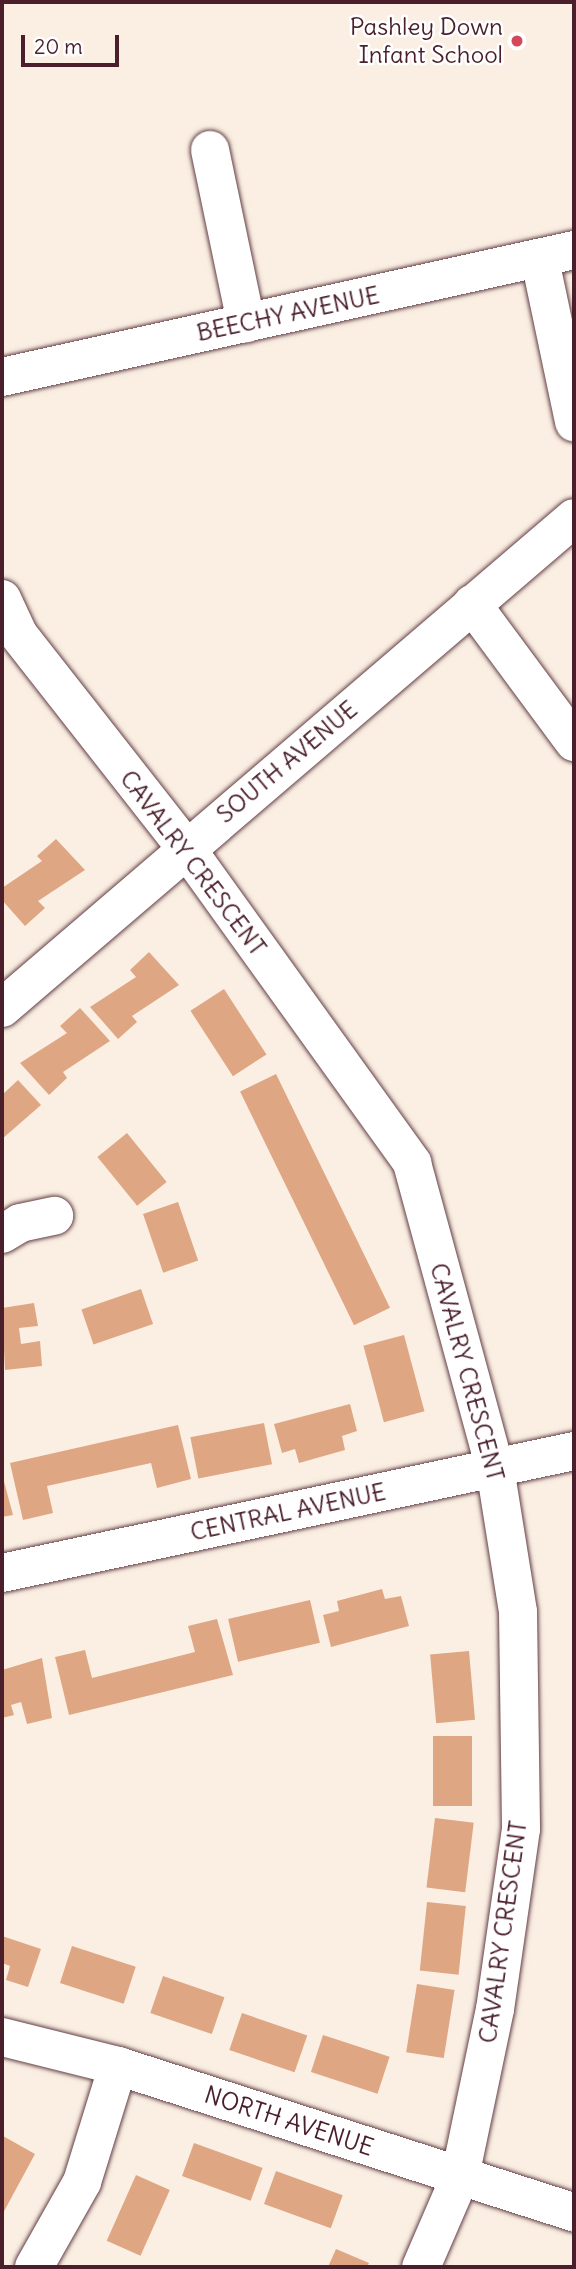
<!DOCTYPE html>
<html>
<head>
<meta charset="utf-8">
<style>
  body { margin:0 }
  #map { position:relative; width:576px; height:2269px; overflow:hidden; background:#faefe2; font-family:Delius,sans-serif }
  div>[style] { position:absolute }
  .building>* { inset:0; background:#dfa684; transform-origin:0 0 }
  .roads { filter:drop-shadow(0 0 2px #643e46) drop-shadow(0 0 2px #643e46) }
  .minor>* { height:38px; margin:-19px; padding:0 19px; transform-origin:19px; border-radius:19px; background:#fff }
  .dots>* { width:19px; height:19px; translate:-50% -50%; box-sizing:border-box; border:4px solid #fff; border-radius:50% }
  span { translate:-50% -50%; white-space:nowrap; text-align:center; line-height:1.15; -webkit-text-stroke:5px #fff; paint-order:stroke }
  .poi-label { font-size:24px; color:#4a1f2b }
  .right { translate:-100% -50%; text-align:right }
  .street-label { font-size:24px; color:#4a1f2b }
  .frame { position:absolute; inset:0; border:4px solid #4a1f2b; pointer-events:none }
  .scale { position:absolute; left:21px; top:35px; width:98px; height:32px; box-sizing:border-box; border:4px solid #4a1f2b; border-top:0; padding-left:9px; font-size:21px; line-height:24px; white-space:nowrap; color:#4a1f2b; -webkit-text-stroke:5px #fff; paint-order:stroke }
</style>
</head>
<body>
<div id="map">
  <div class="building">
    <div style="clip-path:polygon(56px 839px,85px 870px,38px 901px,45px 908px,25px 926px,2px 900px,2px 888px,42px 861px,37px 856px)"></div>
    <div style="clip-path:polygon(149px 952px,179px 985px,132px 1016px,137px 1022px,118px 1039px,90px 1007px,136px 977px,130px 970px)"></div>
    <div style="left:224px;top:989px;width:78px;height:40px;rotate:57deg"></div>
    <div style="clip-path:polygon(80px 1008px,110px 1041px,63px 1072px,67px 1078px,49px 1095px,20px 1063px,67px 1033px,60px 1026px)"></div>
    <div style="left:276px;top:1074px;width:260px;height:40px;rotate:64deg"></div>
    <div style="clip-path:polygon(18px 1080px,41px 1105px,2px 1139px,2px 1095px)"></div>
    <div style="left:127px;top:1133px;width:63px;height:38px;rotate:51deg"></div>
    <div style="left:178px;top:1202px;width:62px;height:37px;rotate:71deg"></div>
    <div style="left:141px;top:1289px;width:37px;height:63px;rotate:71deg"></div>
    <div style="clip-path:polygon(34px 1303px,38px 1326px,19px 1328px,21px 1344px,40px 1341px,42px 1366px,5px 1370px,2px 1308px)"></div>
    <div style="left:404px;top:1335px;width:79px;height:42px;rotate:75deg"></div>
    <div style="clip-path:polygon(350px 1404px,357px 1431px,342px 1436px,345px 1450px,299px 1463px,295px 1449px,282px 1453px,274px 1424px)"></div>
    <div style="left:264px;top:1423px;width:42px;height:75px;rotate:79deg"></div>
    <div style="clip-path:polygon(178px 1425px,191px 1479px,157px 1488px,151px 1463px,47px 1486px,53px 1513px,23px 1520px,10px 1463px)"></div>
    <div style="clip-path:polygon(2px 1474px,13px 1515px,2px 1517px)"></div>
    <div style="clip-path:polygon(382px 1589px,385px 1599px,401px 1596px,409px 1626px,331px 1647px,323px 1615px,339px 1611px,337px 1601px)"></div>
    <div style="left:310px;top:1600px;width:44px;height:84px;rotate:77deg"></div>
    <div style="clip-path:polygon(217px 1619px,233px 1675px,69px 1715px,55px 1657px,85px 1650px,92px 1678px,195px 1652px,188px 1626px)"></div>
    <div style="left:469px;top:1651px;width:69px;height:39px;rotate:85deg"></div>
    <div style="clip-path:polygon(42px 1658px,52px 1718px,27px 1724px,21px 1702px,11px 1705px,14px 1715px,2px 1718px,2px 1670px)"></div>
    <div style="left:433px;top:1736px;width:39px;height:70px"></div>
    <div style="left:435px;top:1818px;width:39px;height:70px;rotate:7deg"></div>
    <div style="left:427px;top:1902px;width:39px;height:69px;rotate:6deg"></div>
    <div style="clip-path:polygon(2px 1936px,41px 1949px,28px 1987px,6px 1980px,10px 1966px,2px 1963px)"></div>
    <div style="left:72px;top:1946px;width:67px;height:39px;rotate:18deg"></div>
    <div style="left:163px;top:1976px;width:65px;height:39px;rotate:19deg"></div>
    <div style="left:417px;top:1984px;width:38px;height:69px;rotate:9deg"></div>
    <div style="left:242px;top:2013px;width:69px;height:39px;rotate:19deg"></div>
    <div style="left:323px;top:2035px;width:70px;height:39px;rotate:18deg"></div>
    <div style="clip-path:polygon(3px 2136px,35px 2154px,2px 2215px,2px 2138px)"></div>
    <div style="left:194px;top:2143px;width:73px;height:35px;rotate:20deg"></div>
    <div style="left:276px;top:2171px;width:71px;height:35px;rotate:20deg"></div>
    <div style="left:136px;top:2175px;width:37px;height:72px;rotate:24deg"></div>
    <div style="clip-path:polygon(336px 2249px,369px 2263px,367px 2267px,328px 2267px)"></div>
  </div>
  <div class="roads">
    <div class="minor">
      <div style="left:210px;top:150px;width:177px;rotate:78.2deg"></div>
      <div style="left:540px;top:260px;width:166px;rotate:78.1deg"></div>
      <div style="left:2px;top:377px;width:586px;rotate:-12.52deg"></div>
      <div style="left:2px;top:599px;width:38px;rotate:65deg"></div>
      <div style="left:18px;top:634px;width:272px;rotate:51.9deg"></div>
      <div style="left:186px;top:848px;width:388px;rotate:54.3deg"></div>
      <div style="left:412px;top:1163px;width:316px;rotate:74.8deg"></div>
      <div style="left:495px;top:1468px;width:146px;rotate:80.9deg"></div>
      <div style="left:518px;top:1612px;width:217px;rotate:89.2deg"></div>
      <div style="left:521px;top:1829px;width:182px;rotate:98.2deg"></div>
      <div style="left:495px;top:2009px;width:172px;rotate:101.8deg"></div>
      <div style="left:460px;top:2177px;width:98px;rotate:113.4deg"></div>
      <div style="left:472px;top:604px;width:172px;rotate:53.5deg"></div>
      <div style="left:2px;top:1008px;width:753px;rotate:-40.58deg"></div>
      <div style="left:2px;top:1234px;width:21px;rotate:-31deg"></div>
      <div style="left:20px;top:1223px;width:35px;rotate:-12deg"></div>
      <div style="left:2px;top:1573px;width:585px;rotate:-12.04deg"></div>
      <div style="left:2px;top:2037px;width:120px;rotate:14deg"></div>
      <div style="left:118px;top:2066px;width:479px;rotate:17.8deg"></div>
      <div style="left:34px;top:2267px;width:98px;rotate:-60.5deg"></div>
      <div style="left:82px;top:2182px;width:121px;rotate:-72.8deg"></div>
    </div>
  </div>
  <div class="dots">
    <div style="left:517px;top:41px;background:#d1495b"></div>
  </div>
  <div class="poi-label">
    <span class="right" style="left:503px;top:41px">Pashley Down<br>Infant School</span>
  </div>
  <div class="street-label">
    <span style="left:288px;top:314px;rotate:-12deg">BEECHY AVENUE</span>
    <span style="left:287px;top:762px;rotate:-40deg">SOUTH AVENUE</span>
    <span style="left:193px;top:863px;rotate:53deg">CAVALRY CRESCENT</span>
    <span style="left:467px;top:1372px;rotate:75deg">CAVALRY CRESCENT</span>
    <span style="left:288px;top:1512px;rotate:-12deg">CENTRAL AVENUE</span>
    <span style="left:503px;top:1932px;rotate:-82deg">CAVALRY CRESCENT</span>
    <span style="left:289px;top:2121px;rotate:18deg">NORTH AVENUE</span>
  </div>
  <div class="frame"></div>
  <div class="scale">20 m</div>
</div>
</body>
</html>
